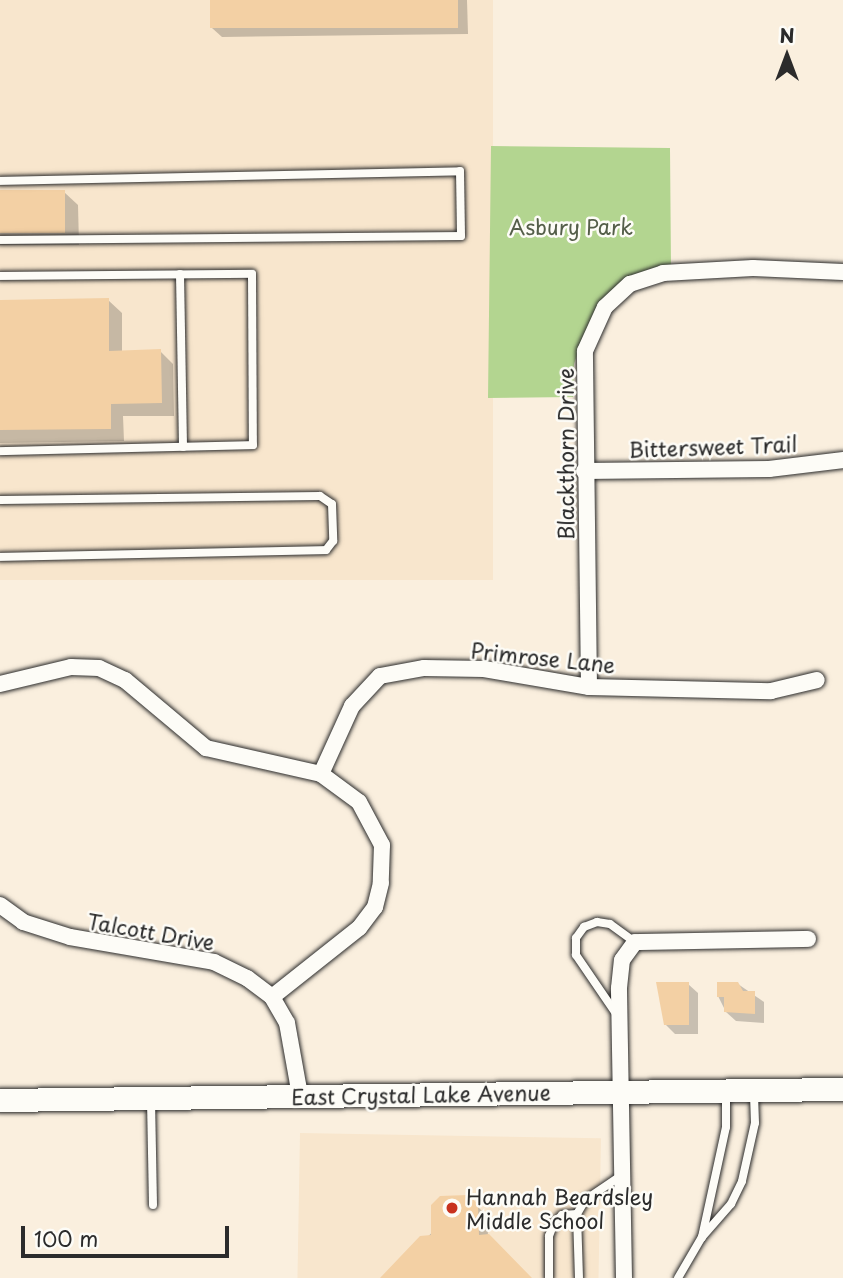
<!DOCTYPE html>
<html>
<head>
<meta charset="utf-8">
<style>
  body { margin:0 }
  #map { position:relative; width:843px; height:1278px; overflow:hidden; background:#faefde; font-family:"Playpen Sans",sans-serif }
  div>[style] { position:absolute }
  .built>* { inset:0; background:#f8e6cd; transform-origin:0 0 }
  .green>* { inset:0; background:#b3d590 }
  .shadow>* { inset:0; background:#0003 }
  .building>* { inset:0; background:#f3d0a4; transform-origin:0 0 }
  .roads { filter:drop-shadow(0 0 2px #2b2b2b) drop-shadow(0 0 2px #2b2b2b) }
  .lane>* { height:8px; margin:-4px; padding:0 4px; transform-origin:4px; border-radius:4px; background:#fdfcf7 }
  .street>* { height:16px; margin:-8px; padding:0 8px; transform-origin:8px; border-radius:8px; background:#fdfcf7 }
  .secondary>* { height:23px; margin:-11.5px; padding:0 11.5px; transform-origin:11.5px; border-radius:11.5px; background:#fdfcf7 }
  .dots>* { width:19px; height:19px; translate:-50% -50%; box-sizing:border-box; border:4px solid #fdfcf7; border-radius:50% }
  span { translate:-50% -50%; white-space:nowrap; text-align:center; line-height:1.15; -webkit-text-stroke:5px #fdfcf7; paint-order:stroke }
  .park-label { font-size:21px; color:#545e49 }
  .street-label { font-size:21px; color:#2b2b2b }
  .poi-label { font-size:21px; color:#2b2b2b }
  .left { translate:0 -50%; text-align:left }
  .north { position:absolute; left:752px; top:21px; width:70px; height:70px; -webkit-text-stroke:5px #fdfcf7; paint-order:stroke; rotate:0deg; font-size:19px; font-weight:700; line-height:28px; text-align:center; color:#2b2b2b }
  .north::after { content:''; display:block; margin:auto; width:24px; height:32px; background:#2b2b2b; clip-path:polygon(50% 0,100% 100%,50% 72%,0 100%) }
  .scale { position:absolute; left:21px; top:1226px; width:208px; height:32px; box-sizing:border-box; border:4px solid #2b2b2b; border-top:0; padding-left:9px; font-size:21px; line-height:24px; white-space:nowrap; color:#2b2b2b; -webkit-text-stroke:5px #fdfcf7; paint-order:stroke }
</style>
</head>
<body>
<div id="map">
  <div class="built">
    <div style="left:0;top:0;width:493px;height:580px"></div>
    <div style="left:300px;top:1133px;width:301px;height:145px;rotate:1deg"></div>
  </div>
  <div class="green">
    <div style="clip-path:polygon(491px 146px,670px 148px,671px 266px,627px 282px,582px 340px,574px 364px,573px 397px,488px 398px)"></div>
  </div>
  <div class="shadow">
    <div style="clip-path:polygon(212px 0,467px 0,468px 34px,222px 37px,212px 28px)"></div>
    <div style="clip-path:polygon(0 192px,64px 192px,78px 205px,79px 245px,0 245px)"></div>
    <div style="clip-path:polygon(108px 300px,122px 313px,122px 352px,160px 351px,173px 364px,174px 416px,123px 416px,124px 441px,0 443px,0 302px)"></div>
    <div style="clip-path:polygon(688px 984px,698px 993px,698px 1034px,675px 1034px,665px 1024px)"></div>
    <div style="clip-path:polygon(738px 984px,764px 1002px,764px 1023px,736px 1021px,726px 1012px,718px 996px)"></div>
    <div style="clip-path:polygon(468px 1197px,487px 1216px,488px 1236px,530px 1278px,386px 1278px)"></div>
  </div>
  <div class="building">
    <div style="left:210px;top:0;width:248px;height:28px"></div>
    <div style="left:0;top:190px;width:65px;height:43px"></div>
    <div style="clip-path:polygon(109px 298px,109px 351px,161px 349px,162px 403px,111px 404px,111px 429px,0 430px,0 300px)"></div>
    <div style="clip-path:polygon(656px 982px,689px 982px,689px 1025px,664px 1025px)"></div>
    <div style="clip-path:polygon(717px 982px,738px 982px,743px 991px,755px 991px,755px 1014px,724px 1012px,724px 997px,717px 997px)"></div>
    <div style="clip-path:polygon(468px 1195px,478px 1204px,479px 1235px,489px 1234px,532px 1278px,380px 1278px,420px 1236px,431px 1235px,431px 1205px,440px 1196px)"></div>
  </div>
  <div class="roads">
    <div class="lane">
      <div style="left:0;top:181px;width:460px;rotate:-1.2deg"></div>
      <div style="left:460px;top:171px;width:65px;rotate:89.1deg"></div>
      <div style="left:461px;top:236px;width:461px;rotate:179.5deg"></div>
      <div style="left:180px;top:274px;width:173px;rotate:89deg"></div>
      <div style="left:0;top:276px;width:252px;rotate:-0.5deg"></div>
      <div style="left:252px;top:274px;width:171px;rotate:89.7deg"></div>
      <div style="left:253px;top:445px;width:253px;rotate:178.6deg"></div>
      <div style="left:0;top:500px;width:320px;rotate:-0.7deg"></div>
      <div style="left:320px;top:496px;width:14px;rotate:34deg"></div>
      <div style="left:332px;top:504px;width:37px;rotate:88deg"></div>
      <div style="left:333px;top:541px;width:11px;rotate:128deg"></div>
      <div style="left:326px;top:550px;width:326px;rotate:178.8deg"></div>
      <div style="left:617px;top:1015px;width:73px;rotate:-124.3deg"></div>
      <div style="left:576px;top:955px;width:17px;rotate:-90deg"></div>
      <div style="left:576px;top:938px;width:14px;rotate:-54deg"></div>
      <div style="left:584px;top:927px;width:14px;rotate:-21deg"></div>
      <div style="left:597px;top:922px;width:13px;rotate:9deg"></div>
      <div style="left:610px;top:924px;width:31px;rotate:36deg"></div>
      <div style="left:726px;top:1094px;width:33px;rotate:90deg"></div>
      <div style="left:726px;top:1127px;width:113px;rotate:102.3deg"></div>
      <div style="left:702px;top:1237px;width:44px;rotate:-48.7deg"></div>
      <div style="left:731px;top:1204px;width:25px;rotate:-64deg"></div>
      <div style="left:742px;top:1181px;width:59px;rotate:-77.4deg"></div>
      <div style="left:755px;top:1123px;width:29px;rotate:-92deg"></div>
      <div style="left:151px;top:1100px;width:105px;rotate:88.9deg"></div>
      <div style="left:549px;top:1278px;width:42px;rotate:-90deg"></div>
      <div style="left:549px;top:1236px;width:14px;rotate:-69deg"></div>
      <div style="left:554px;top:1223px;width:11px;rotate:-45deg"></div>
      <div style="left:562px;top:1215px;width:15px;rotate:-4deg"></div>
      <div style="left:579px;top:1278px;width:64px;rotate:-91.8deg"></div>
      <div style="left:577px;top:1214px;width:16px;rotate:-60deg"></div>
      <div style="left:585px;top:1200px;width:45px;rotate:-34deg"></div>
      <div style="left:678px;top:1278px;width:48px;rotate:-59.7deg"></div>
    </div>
    <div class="street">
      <div style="left:584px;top:471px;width:185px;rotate:-0.6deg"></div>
      <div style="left:769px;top:469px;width:75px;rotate:-6.9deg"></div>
      <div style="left:0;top:684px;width:73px;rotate:-13.5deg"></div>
      <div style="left:71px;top:667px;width:28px;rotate:2deg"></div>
      <div style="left:99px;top:668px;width:29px;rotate:25deg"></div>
      <div style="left:125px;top:680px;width:106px;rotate:40deg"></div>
      <div style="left:206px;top:748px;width:118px;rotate:12.7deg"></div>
      <div style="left:321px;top:774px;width:47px;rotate:36.4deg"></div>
      <div style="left:359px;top:802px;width:49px;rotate:61.9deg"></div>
      <div style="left:382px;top:845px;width:38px;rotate:92deg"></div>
      <div style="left:381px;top:883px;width:25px;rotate:104deg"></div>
      <div style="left:375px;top:907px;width:26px;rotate:127deg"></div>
      <div style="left:359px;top:928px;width:111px;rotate:141.6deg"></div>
      <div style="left:589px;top:687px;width:336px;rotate:-90.7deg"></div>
      <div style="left:585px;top:351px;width:48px;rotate:-65.6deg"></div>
      <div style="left:605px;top:307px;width:34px;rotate:-43deg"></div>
      <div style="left:630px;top:284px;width:35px;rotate:-18deg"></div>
      <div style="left:663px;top:273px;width:90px;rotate:-3.2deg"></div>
      <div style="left:753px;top:268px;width:90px;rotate:2.5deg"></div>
      <div style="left:321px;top:774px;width:75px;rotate:-65.5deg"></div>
      <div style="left:352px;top:706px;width:41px;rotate:-47deg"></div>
      <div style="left:380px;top:676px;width:45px;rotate:-10.3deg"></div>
      <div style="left:424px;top:668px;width:60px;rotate:1deg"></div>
      <div style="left:484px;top:669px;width:107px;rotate:9.7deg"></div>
      <div style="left:589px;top:687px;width:182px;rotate:1.3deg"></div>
      <div style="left:771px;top:691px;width:47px;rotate:-13.4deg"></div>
      <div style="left:0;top:905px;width:29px;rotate:36deg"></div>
      <div style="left:23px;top:922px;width:49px;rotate:17.7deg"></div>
      <div style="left:70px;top:937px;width:146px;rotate:9.8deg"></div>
      <div style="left:214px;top:962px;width:37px;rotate:26deg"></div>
      <div style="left:247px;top:978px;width:31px;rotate:37deg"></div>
      <div style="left:272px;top:997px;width:30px;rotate:60deg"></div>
      <div style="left:287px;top:1023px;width:73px;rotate:79.8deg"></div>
      <div style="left:624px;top:1278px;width:290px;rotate:-91deg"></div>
      <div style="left:619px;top:988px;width:28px;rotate:-84deg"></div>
      <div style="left:622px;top:960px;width:22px;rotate:-54deg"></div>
      <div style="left:635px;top:942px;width:173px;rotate:-1deg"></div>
    </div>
    <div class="secondary">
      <div style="left:0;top:1100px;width:843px;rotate:-0.75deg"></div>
    </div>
  </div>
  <div class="dots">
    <div style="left:452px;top:1208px;background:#c8321e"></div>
  </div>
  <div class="park-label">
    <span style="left:571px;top:226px">Asbury Park</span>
  </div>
  <div class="street-label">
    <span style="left:713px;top:446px;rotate:-2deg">Bittersweet Trail</span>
    <span style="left:565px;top:454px;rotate:-90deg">Blackthorn Drive</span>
    <span style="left:543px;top:657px;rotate:6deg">Primrose Lane</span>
    <span style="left:151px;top:931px;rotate:10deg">Talcott Drive</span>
    <span style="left:421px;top:1094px;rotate:-1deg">East Crystal Lake Avenue</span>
  </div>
  <div class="poi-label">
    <span class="left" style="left:466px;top:1208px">Hannah Beardsley<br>Middle School</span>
  </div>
  <div class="north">N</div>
  <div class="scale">100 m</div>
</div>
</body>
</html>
